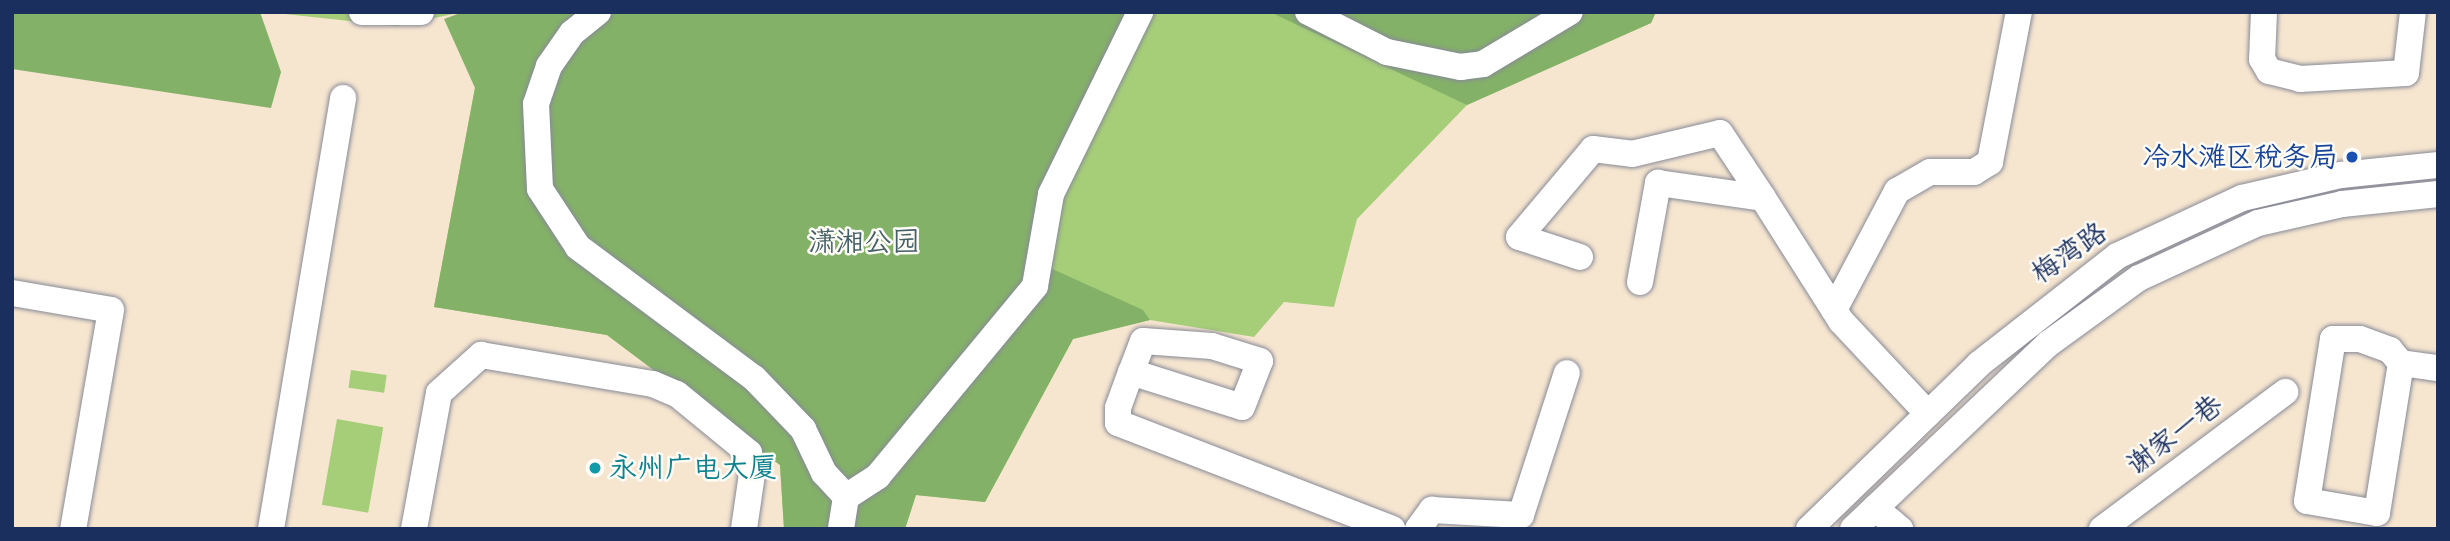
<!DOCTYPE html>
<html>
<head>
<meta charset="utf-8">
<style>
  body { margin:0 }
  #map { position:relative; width:2450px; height:541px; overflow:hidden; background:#f6e6d0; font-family:Caveat,"LXGW WenKai TC",sans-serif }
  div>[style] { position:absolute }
  .green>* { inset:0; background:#a6ce78; transform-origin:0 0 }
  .forest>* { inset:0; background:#84b168 }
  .roads { filter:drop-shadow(0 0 2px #888a97) drop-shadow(0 0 2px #888a97) }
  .minor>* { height:26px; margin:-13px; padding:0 13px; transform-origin:13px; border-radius:13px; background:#fff }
  .dots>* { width:19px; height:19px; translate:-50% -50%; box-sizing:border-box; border:4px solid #fdfcf7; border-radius:50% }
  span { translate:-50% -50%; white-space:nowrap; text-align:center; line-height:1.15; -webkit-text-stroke:5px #fdfcf7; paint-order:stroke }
  .transit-label { font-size:28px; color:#164399 }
  .right { translate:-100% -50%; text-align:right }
  .park-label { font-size:28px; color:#455f66 }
  .street-label { font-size:28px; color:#1b2f5e }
  .culture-label { font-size:28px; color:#0d838f }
  .left { translate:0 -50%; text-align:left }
  .frame { position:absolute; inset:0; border:14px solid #1b2f5e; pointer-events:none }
</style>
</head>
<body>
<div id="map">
  <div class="green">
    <div style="clip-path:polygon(266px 12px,463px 12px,396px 26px)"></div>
    <div style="clip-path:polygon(550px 12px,1656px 12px,1651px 23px,1467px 105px,1357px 219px,1334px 307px,1284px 302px,1254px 337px,1150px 320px,1073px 339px,985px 502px,916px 495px,905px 529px,784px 529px,780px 465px,607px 335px,434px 307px,481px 55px)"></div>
    <div style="left:351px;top:370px;width:36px;height:18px;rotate:8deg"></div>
    <div style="left:337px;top:419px;width:47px;height:87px;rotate:10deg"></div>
  </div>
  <div class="forest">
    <div style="clip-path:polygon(12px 12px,260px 12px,281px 72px,271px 108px,12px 69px)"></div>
    <div style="clip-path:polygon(463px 12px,1150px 12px,1049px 225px,1048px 267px,1143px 310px,1150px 320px,1073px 339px,985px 502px,916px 495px,905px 529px,784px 529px,780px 465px,607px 335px,434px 307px,475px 88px,444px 19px)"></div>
    <div style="clip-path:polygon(1270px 12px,1656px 12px,1651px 23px,1467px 105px)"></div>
  </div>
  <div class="roads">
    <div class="minor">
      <div style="left:362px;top:12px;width:59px"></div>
      <div style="left:598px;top:12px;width:33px;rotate:141deg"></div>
      <div style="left:572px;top:33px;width:40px;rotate:124.9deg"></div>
      <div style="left:549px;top:66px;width:40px;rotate:108.9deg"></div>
      <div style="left:536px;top:104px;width:85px;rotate:87.3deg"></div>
      <div style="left:540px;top:189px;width:69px;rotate:56.8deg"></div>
      <div style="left:578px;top:247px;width:219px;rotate:36.7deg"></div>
      <div style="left:754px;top:378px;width:71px;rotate:46.1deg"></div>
      <div style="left:803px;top:429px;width:49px;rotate:64.5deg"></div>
      <div style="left:824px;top:473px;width:33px;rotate:47deg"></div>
      <div style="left:846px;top:497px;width:32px;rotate:99deg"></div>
      <div style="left:1308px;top:12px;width:89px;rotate:26.9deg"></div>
      <div style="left:1387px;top:52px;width:75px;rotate:11.6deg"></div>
      <div style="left:1460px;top:67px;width:23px;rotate:-7deg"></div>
      <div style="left:1483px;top:64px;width:101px;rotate:-30.9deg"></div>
      <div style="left:2264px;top:12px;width:47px;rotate:92.4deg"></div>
      <div style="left:2262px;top:59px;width:14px;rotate:60deg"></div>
      <div style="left:2269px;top:71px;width:32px;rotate:14deg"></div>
      <div style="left:2300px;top:79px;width:106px;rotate:-3.2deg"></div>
      <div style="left:2406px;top:73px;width:61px;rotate:-83.5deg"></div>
      <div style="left:1580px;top:257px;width:64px;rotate:-161.8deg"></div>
      <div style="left:1519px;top:237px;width:115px;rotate:-49.9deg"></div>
      <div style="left:1593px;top:149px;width:39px;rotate:7deg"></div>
      <div style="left:1632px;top:154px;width:90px;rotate:-13.4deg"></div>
      <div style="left:1720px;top:133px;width:78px;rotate:56.5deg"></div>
      <div style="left:1640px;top:282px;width:101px;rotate:-79.7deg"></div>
      <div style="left:1658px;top:183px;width:106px;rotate:8.1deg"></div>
      <div style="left:1763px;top:198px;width:146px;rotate:57.6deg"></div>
      <div style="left:1841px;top:321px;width:127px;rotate:46.9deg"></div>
      <div style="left:12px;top:293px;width:100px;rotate:9.7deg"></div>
      <div style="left:111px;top:310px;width:222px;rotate:99.8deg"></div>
      <div style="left:1834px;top:310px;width:135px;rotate:-62.1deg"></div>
      <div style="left:1897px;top:191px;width:38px;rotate:-30deg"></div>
      <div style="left:1930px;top:172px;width:44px"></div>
      <div style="left:1974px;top:172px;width:19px;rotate:-32deg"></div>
      <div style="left:1990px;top:162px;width:153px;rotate:-79.1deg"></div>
      <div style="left:2401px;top:363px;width:152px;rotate:99.1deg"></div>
      <div style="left:2377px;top:513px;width:71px;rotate:-170.3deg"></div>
      <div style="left:2307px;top:501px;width:164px;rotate:-80.9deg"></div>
      <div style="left:2333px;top:339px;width:27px"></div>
      <div style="left:2360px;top:339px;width:32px;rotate:20deg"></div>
      <div style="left:2390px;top:350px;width:17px;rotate:50deg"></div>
      <div style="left:2401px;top:363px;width:37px;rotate:8deg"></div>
      <div style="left:1131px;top:372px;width:116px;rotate:17.5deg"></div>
      <div style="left:1242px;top:407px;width:49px;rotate:-68.6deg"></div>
      <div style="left:1260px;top:361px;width:50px;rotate:-162.6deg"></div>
      <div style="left:1212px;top:346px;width:69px;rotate:-175.9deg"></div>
      <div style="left:1143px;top:341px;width:33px;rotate:111deg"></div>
      <div style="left:1131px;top:372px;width:38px;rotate:110deg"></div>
      <div style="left:1118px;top:408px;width:15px;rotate:90deg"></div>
      <div style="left:1118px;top:423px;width:294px;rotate:21.1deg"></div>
      <div style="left:846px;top:497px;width:38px;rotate:-33deg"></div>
      <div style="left:878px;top:476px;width:246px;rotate:-50.4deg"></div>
      <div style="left:1035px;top:286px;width:93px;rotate:-80.1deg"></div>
      <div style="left:1051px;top:194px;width:203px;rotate:-63.9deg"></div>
      <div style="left:1875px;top:508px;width:33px;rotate:40deg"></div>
      <div style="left:271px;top:529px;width:437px;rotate:-80.5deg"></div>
      <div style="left:414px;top:529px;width:138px;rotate:-79.6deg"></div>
      <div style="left:439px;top:393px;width:57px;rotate:-42.1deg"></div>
      <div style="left:481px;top:355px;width:174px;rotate:9.6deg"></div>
      <div style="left:653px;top:384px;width:26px;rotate:23deg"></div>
      <div style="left:677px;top:394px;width:93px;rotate:39.3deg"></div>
      <div style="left:749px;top:453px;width:21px;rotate:82deg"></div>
      <div style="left:752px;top:474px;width:56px;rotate:98.3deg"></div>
      <div style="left:1418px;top:529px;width:24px;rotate:-54deg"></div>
      <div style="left:1432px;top:510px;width:89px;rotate:3.2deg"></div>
      <div style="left:1521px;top:515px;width:149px;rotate:-72.1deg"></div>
      <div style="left:1809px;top:529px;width:237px;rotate:-44.1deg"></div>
      <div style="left:1979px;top:364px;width:175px;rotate:-38deg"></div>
      <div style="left:2117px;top:256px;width:138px;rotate:-24.9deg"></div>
      <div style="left:2242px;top:198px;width:102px;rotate:-13.1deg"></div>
      <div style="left:2341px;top:175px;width:98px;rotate:-5.9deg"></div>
      <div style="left:1853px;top:529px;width:269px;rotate:-43.5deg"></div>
      <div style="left:2048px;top:344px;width:112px;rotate:-36deg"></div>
      <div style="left:2139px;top:278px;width:131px;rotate:-24.8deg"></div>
      <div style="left:2258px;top:223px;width:86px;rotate:-12.7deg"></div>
      <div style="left:2342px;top:204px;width:97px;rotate:-5.9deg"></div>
      <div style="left:2102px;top:529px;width:229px;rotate:-36.8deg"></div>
    </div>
  </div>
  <div class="dots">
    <div style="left:2352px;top:157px;background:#1a4fb4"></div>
    <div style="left:595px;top:468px;background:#0f9aa8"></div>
  </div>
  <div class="transit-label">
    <span class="right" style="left:2338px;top:157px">冷水滩区税务局</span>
  </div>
  <div class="park-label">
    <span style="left:864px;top:242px">潇湘公园</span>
  </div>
  <div class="street-label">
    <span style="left:2069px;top:253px;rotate:-35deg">梅湾路</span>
    <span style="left:2174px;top:435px;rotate:-37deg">谢家一巷</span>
  </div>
  <div class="culture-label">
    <span class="left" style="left:609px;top:468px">永州广电大厦</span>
  </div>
  <div class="frame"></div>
</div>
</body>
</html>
